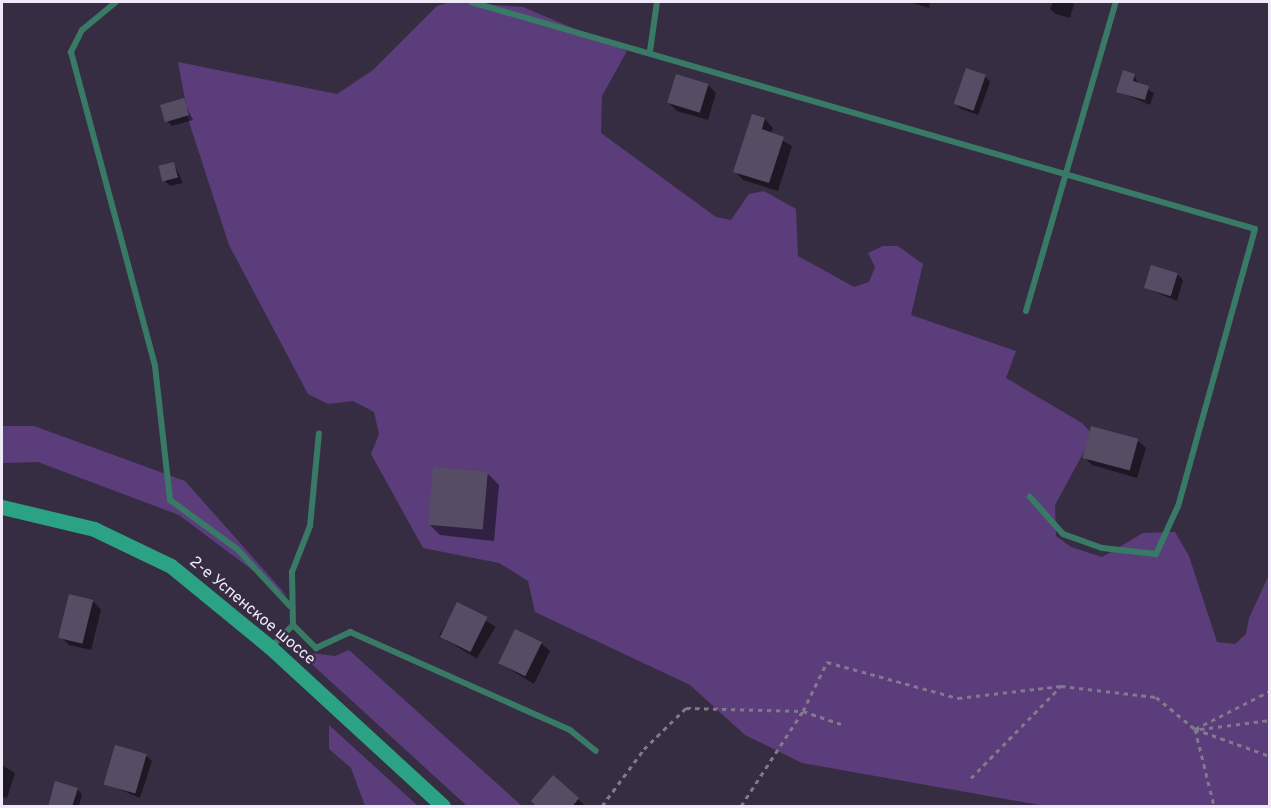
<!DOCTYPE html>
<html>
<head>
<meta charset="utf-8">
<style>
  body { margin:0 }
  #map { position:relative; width:1271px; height:808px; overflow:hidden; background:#372d43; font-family:Overpass,sans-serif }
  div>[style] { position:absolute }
  .green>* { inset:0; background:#5a3d7a }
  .shadow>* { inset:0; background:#0007; transform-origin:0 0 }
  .building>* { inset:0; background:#564c64; transform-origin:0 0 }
  .path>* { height:3px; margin-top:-1.5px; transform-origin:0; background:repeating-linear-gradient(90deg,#81798c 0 4.5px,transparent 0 9px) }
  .service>* { height:6px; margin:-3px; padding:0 3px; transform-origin:3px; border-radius:3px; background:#397a66 }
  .secondary>* { height:15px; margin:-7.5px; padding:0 7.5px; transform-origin:7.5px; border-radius:7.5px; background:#2ba283 }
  span { translate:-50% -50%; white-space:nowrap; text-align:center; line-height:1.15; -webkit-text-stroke:4.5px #372d43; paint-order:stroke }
  .street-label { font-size:16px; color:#efe9f8 }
  .frame { position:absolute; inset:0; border:3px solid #efe9f8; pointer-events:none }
</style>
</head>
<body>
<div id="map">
  <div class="green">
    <div style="clip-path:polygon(449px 2px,523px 7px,627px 51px,602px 96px,601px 133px,716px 217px,731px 220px,749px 194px,764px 191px,796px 209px,798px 256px,854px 287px,869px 282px,875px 267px,868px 253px,883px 246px,898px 246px,923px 264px,911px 315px,1016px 351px,1006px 378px,1082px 423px,1093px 435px,1055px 505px,1056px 536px,1071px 547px,1102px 557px,1143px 533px,1175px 532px,1189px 556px,1217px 642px,1235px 644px,1246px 634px,1249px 618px,1269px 575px,1269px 806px,1045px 806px,802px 763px,745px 735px,690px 685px,535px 612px,528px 581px,499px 563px,423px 548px,371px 454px,379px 434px,374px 412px,353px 401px,328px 404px,308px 394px,229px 245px,189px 122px,178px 62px,337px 94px,373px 70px,437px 6px)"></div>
    <div style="clip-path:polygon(2px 426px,34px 426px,185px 481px,288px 597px,179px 515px,38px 462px,2px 463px)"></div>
    <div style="clip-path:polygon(349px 650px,522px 806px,467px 806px,304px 657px,302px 652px,335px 656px)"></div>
    <div style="clip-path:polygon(329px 725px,418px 806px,365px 806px,351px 768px,329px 749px)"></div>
  </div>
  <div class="shadow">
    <div style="clip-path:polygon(909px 2px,930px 2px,929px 8px)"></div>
    <div style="clip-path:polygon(1053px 2px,1071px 2px,1074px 4px,1070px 18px,1056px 14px,1050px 9px)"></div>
    <div style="clip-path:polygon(1134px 75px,1139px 85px,1154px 93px,1150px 105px,1118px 91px)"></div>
    <div style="clip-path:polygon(985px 76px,990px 82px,978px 115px,961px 109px,955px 104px)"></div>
    <div style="clip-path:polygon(708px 85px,716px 93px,708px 120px,677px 111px,669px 103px)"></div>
    <div style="clip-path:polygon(183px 100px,193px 120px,172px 126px,167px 121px)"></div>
    <div style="clip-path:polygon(765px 119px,773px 128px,771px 134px,792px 146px,778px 191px,743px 180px,735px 171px)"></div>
    <div style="clip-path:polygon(174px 164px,183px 183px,170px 186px,165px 181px)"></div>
    <div style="clip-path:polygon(1177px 274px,1183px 280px,1177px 301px,1146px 288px)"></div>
    <div style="clip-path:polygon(1137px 440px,1146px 448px,1137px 478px,1092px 465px,1084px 457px)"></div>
    <div style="clip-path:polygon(488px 474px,499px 485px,494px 541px,440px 535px,429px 524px)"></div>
    <div style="clip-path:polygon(93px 601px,101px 610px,91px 650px,69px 645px,61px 637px)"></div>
    <div style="left:458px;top:604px;width:44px;height:37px;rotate:31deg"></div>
    <div style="clip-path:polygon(541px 643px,550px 651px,534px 684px,500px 663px)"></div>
    <div style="clip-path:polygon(146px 756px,152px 761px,140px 798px,105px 783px)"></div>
    <div style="clip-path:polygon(2px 765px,15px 773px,7px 798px,2px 797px)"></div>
    <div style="clip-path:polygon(553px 778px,578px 799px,585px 806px,539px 806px)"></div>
    <div style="clip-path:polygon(77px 789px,82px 794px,79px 806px,49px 806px)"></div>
  </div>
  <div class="building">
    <div style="left:966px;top:68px;width:21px;height:38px;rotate:19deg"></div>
    <div style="clip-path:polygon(1123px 70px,1135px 74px,1133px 81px,1149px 86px,1145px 100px,1116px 92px)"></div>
    <div style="left:676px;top:74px;width:34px;height:30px;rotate:17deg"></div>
    <div style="left:184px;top:98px;width:18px;height:25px;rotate:74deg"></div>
    <div style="clip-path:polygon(752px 114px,765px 118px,762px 129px,784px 137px,769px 183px,733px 172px)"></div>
    <div style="left:174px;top:162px;width:16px;height:16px;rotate:76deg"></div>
    <div style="left:1151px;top:265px;width:28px;height:24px;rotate:17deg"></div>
    <div style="left:1091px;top:426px;width:49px;height:33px;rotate:15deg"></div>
    <div style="left:433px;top:467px;width:55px;height:58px;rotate:5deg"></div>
    <div style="left:69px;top:594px;width:25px;height:45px;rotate:14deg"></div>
    <div style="left:457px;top:602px;width:34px;height:39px;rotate:26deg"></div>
    <div style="left:515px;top:629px;width:30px;height:38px;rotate:26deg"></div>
    <div style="left:115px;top:745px;width:33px;height:41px;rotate:16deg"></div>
    <div style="clip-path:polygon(553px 775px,579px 798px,572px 807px,537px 807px,531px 801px)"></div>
    <div style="clip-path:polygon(55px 781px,78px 788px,72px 807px,48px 807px)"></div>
  </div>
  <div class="path">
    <div style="left:1195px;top:729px;width:84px;rotate:-26.9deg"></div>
    <div style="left:1195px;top:729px;width:79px;rotate:76.1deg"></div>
    <div style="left:1200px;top:729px;width:71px;rotate:-7.3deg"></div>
    <div style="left:971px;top:778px;width:127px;rotate:-45.6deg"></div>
    <div style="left:602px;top:806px;width:71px;rotate:-53.6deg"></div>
    <div style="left:644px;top:749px;width:59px;rotate:-44.3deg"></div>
    <div style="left:686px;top:708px;width:117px;rotate:1.5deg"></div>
    <div style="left:803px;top:711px;width:55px;rotate:-63.9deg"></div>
    <div style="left:827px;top:662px;width:136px;rotate:15.4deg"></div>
    <div style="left:958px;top:698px;width:104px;rotate:-6.6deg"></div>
    <div style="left:1061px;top:686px;width:96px;rotate:6.6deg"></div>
    <div style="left:1156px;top:697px;width:50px;rotate:39.4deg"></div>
    <div style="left:1195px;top:729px;width:80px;rotate:19.8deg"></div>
    <div style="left:741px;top:806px;width:113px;rotate:-56.9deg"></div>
    <div style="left:803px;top:711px;width:40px;rotate:18.9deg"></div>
  </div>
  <div class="service">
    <div style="left:116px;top:2px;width:44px;rotate:140.5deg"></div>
    <div style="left:82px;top:30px;width:25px;rotate:117deg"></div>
    <div style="left:71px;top:52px;width:325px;rotate:75deg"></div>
    <div style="left:155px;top:366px;width:135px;rotate:83.6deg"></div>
    <div style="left:170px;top:500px;width:83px;rotate:36.2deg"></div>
    <div style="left:237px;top:549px;width:78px;rotate:47.1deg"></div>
    <div style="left:471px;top:2px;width:816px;rotate:16.15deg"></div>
    <div style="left:1255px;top:229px;width:288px;rotate:105.5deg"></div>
    <div style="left:1178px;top:506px;width:53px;rotate:114.6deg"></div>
    <div style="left:1156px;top:554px;width:54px;rotate:-173.7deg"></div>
    <div style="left:1102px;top:548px;width:41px;rotate:-160.3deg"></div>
    <div style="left:1063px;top:534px;width:50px;rotate:-131.7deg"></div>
    <div style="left:650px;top:51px;width:49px;rotate:-81.9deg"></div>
    <div style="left:1026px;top:311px;width:322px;rotate:-73.8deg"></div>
    <div style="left:293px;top:625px;width:53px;rotate:-91.1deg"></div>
    <div style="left:292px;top:572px;width:49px;rotate:-68.6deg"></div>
    <div style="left:310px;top:526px;width:93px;rotate:-84.5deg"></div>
    <div style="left:271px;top:647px;width:31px;rotate:-45deg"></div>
    <div style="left:293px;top:625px;width:33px;rotate:45deg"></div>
    <div style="left:316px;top:648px;width:38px;rotate:-25deg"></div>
    <div style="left:350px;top:632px;width:241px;rotate:24deg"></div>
    <div style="left:570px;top:730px;width:33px;rotate:39deg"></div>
  </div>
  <div class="secondary">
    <div style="left:2px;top:507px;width:95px;rotate:13.4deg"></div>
    <div style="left:94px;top:529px;width:85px;rotate:25.7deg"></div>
    <div style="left:171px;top:566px;width:128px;rotate:39.3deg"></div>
    <div style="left:270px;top:647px;width:235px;rotate:42.6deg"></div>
  </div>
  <div class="street-label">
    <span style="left:252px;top:611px;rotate:40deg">2-е Успенское шоссе</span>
  </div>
  <div class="frame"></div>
</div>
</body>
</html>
